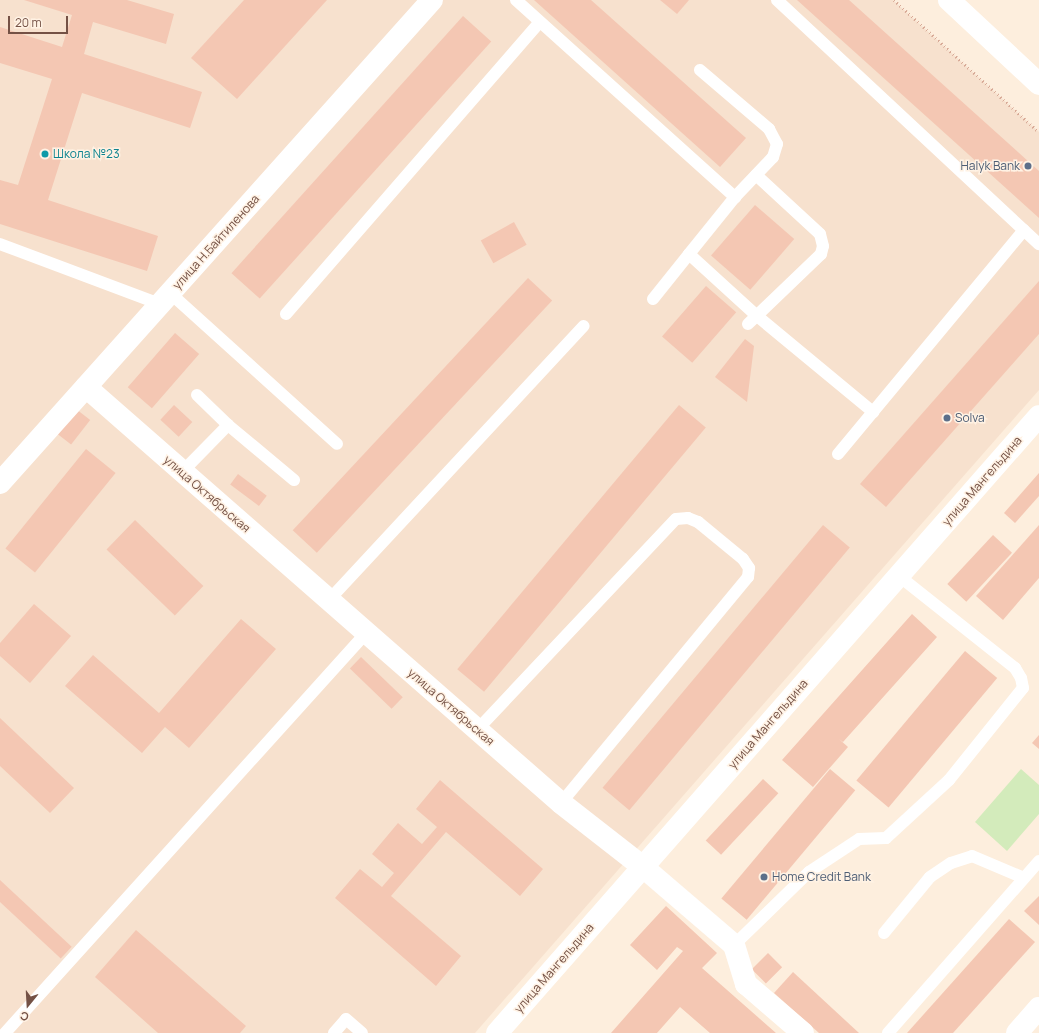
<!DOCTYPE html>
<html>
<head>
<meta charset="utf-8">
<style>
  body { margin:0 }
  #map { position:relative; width:1039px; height:1033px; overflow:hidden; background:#fdeedd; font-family:Manrope,sans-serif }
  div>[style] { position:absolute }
  .residential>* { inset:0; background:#f7e1ce }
  .green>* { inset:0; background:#d3ebbb }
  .building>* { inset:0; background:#f4c7b3; transform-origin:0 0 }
  .path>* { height:2.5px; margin-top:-1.25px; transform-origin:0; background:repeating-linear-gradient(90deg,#d8aa97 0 1px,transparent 0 4px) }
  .service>* { height:12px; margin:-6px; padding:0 6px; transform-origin:6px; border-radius:6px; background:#fff }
  .minor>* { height:22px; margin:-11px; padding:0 11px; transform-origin:11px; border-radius:11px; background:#fff }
  .tertiary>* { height:22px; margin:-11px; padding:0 11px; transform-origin:11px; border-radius:11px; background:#fff }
  .secondary>* { height:22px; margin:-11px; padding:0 11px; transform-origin:11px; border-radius:11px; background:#fff }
  .dots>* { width:11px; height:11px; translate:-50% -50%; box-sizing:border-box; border:2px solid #fff2e4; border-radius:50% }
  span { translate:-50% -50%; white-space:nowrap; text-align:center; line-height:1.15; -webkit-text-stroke:3px #fff2e4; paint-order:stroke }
  .culture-label { font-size:12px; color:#0d838f }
  .left { translate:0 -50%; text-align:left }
  .service-label { font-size:12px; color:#4e5e75 }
  .right { translate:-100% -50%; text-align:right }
  .street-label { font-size:12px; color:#745145 }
  .north { position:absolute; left:8px; top:985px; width:40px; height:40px; -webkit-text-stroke:3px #fff2e4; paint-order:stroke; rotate:198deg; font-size:11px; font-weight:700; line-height:16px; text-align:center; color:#745145 }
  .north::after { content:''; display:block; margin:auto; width:14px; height:18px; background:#745145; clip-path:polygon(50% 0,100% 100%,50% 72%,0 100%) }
  .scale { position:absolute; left:8px; top:16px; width:60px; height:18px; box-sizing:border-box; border:2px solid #745145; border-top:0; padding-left:5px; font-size:12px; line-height:14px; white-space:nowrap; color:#745145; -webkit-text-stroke:3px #fff2e4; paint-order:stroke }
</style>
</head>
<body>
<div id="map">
  <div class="residential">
    <div style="clip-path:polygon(0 0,893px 0,1039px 132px,1039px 390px,475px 1033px,0 1033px)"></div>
  </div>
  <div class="green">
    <div style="clip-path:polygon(1021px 769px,1039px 785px,1039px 814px,1007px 851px,975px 822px)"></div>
  </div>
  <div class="building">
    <div style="clip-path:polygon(24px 0,127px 0,174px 14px,166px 44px,93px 22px,84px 54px,202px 92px,190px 128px,82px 93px,48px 200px,158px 236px,147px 271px,0 224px,0 180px,18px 185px,52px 79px,0 63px,0 27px,62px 47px,72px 15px)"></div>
    <div style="clip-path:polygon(244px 0,327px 0,237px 99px,191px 58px)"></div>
    <div style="clip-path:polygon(534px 0,591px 0,746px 138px,720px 167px)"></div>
    <div style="clip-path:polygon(660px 0,689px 0,677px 14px)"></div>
    <div style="clip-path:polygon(797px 0,849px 0,1039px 171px,1039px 218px)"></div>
    <div style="left:463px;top:16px;width:38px;height:346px;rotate:42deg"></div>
    <div style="left:755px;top:205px;width:52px;height:67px;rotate:41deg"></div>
    <div style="left:514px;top:222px;width:26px;height:38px;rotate:61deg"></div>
    <div style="left:528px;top:278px;width:33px;height:345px;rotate:43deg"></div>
    <div style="clip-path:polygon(1039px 281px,1039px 334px,886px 507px,860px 484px)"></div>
    <div style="left:706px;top:286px;width:40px;height:67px;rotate:41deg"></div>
    <div style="left:175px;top:333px;width:32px;height:72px;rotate:41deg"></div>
    <div style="clip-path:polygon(745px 339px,754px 346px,747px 402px,715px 377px)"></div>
    <div style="left:174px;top:405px;width:25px;height:20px;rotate:43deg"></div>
    <div style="left:679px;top:405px;width:35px;height:345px;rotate:40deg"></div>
    <div style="left:76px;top:409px;width:18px;height:31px;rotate:38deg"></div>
    <div style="left:86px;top:449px;width:38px;height:128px;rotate:39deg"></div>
    <div style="clip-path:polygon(1039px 473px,1039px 496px,1015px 523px,1004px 513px)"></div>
    <div style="left:238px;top:474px;width:36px;height:13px;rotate:37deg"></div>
    <div style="left:135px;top:520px;width:95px;height:41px;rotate:44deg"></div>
    <div style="left:823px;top:525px;width:35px;height:343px;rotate:40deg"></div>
    <div style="clip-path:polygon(1039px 525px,1039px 578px,1003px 620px,976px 596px)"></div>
    <div style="left:993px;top:535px;width:26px;height:67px;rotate:43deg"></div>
    <div style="clip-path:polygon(34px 604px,71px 636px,30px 683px,0 656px,0 643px)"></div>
    <div style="clip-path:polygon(912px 614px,937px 637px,843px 742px,839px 739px,848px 747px,813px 787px,782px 760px)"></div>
    <div style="clip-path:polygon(241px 619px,276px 649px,189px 748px,165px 727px,142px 753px,65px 686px,93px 655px,159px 713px)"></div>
    <div style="left:965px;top:651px;width:42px;height:169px;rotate:40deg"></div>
    <div style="left:361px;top:657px;width:58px;height:16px;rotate:44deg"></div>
    <div style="clip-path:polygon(0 718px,74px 788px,50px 813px,0 766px)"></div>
    <div style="clip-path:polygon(1039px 735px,1039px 749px,1032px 743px)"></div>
    <div style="left:830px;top:769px;width:33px;height:169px;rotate:40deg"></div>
    <div style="left:763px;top:779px;width:21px;height:84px;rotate:43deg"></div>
    <div style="clip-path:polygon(440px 780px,543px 869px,520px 896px,446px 832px,391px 896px,461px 956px,436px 986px,335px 898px,360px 869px,382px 887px,394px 873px,372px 854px,398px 823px,422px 844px,437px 827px,416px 809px)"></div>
    <div style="left:0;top:880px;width:98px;height:16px;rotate:43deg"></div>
    <div style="clip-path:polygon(1039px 896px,1039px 925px,1024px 911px)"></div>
    <div style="clip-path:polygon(666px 906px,717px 953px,702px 968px,776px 1033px,710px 1033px,680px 1007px,657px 1033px,611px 1033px,683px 951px,677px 947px,657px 970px,630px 945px)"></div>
    <div style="clip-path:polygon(1009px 919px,1035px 942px,953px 1033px,907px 1033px)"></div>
    <div style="clip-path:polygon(136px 930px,246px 1026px,240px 1033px,158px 1033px,95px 977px)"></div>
    <div style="left:768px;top:953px;width:20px;height:23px;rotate:45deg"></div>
    <div style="clip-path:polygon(793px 972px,859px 1033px,819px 1033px,774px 993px)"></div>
  </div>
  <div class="path">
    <div style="left:894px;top:0;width:196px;rotate:42.3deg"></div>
  </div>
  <div class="service">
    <div style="left:516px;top:0;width:295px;rotate:42deg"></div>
    <div style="left:735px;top:197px;width:73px;rotate:128.9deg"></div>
    <div style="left:689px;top:254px;width:92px;rotate:42.4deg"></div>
    <div style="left:757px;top:316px;width:151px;rotate:39.6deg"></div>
    <div style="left:777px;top:0;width:358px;rotate:43deg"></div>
    <div style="left:700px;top:70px;width:91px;rotate:40.5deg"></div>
    <div style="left:769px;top:129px;width:17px;rotate:62deg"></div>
    <div style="left:777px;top:144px;width:14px;rotate:107deg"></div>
    <div style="left:773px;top:157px;width:55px;rotate:133.5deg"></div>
    <div style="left:0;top:244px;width:171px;rotate:20.6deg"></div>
    <div style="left:170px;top:293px;width:225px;rotate:42.1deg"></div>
    <div style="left:653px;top:299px;width:58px;rotate:-51.3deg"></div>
    <div style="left:286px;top:314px;width:387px;rotate:-49deg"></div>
    <div style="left:748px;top:324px;width:101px;rotate:-43.8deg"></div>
    <div style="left:821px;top:254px;width:8px;rotate:-76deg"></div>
    <div style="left:823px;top:246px;width:12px;rotate:-104deg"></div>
    <div style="left:820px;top:234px;width:87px;rotate:-137.3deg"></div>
    <div style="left:197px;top:395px;width:43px;rotate:44.1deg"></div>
    <div style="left:228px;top:425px;width:86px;rotate:39.8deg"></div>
    <div style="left:838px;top:454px;width:291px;rotate:-50.3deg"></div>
    <div style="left:182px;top:472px;width:66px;rotate:-45.6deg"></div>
    <div style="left:329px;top:600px;width:374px;rotate:-47.1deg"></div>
    <div style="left:477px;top:730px;width:290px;rotate:-46.7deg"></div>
    <div style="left:676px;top:519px;width:12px;rotate:-5deg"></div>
    <div style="left:688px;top:518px;width:11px;rotate:22deg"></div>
    <div style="left:698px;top:522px;width:58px;rotate:39.4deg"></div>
    <div style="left:743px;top:559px;width:11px;rotate:56deg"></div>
    <div style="left:749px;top:568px;width:9px;rotate:96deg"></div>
    <div style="left:748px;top:577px;width:293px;rotate:129.6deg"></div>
    <div style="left:884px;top:933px;width:72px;rotate:-50.6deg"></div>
    <div style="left:930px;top:877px;width:25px;rotate:-34deg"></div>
    <div style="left:951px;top:863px;width:22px;rotate:-18deg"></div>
    <div style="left:972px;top:856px;width:56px;rotate:22.9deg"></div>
    <div style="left:734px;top:945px;width:105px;rotate:-44.2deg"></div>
    <div style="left:809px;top:872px;width:60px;rotate:-33.4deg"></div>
    <div style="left:859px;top:839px;width:27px;rotate:-2deg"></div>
    <div style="left:886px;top:838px;width:86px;rotate:-42.6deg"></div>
    <div style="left:949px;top:780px;width:118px;rotate:-51.2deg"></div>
    <div style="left:1023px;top:688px;width:10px;rotate:-101deg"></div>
    <div style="left:1021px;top:678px;width:12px;rotate:-121deg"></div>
    <div style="left:1015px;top:668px;width:148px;rotate:-141.6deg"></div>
    <div style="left:5px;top:1033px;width:539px;rotate:-47.93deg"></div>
    <div style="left:334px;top:1033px;width:18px;rotate:-49deg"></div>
    <div style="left:346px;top:1019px;width:21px;rotate:41deg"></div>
    <div style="left:888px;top:1033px;width:229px;rotate:-48.7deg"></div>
  </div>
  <div class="minor">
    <div style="left:86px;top:387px;width:631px;rotate:41.21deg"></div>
    <div style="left:561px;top:803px;width:104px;rotate:38deg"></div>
    <div style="left:643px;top:867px;width:120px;rotate:40.6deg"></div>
    <div style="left:734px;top:945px;width:41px;rotate:72.9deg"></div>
    <div style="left:746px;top:984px;width:75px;rotate:40.7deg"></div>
    <div style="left:0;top:483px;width:648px;rotate:-48.19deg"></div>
    <div style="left:1017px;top:1033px;width:33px;rotate:-49deg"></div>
  </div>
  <div class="tertiary">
    <div style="left:497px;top:1033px;width:821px;rotate:-48.7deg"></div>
  </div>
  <div class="secondary">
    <div style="left:949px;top:0;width:123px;rotate:43deg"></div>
  </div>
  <div class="dots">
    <div style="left:45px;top:154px;background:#0f9aa8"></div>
    <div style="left:1028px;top:166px;background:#5c6f8a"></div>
    <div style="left:947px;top:418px;background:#5c6f8a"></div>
    <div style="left:764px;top:877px;background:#5c6f8a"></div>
  </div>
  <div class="culture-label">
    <span class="left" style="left:53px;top:154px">Школа №23</span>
  </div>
  <div class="service-label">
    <span class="right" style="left:1020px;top:166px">Halyk Bank</span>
    <span class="left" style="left:955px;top:418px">Solva</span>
    <span class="left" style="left:772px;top:877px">Home Credit Bank</span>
  </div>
  <div class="street-label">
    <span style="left:216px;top:242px;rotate:-48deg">улица Н.Байтиленова</span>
    <span style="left:982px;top:481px;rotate:-49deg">улица Мангельдина</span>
    <span style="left:207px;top:494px;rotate:41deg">улица Октябрьская</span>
    <span style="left:451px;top:707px;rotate:41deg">улица Октябрьская</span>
    <span style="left:768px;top:724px;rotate:-49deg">улица Мангельдина</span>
    <span style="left:554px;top:968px;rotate:-49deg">улица Мангельдина</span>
  </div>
  <div class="north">С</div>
  <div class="scale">20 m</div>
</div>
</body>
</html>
